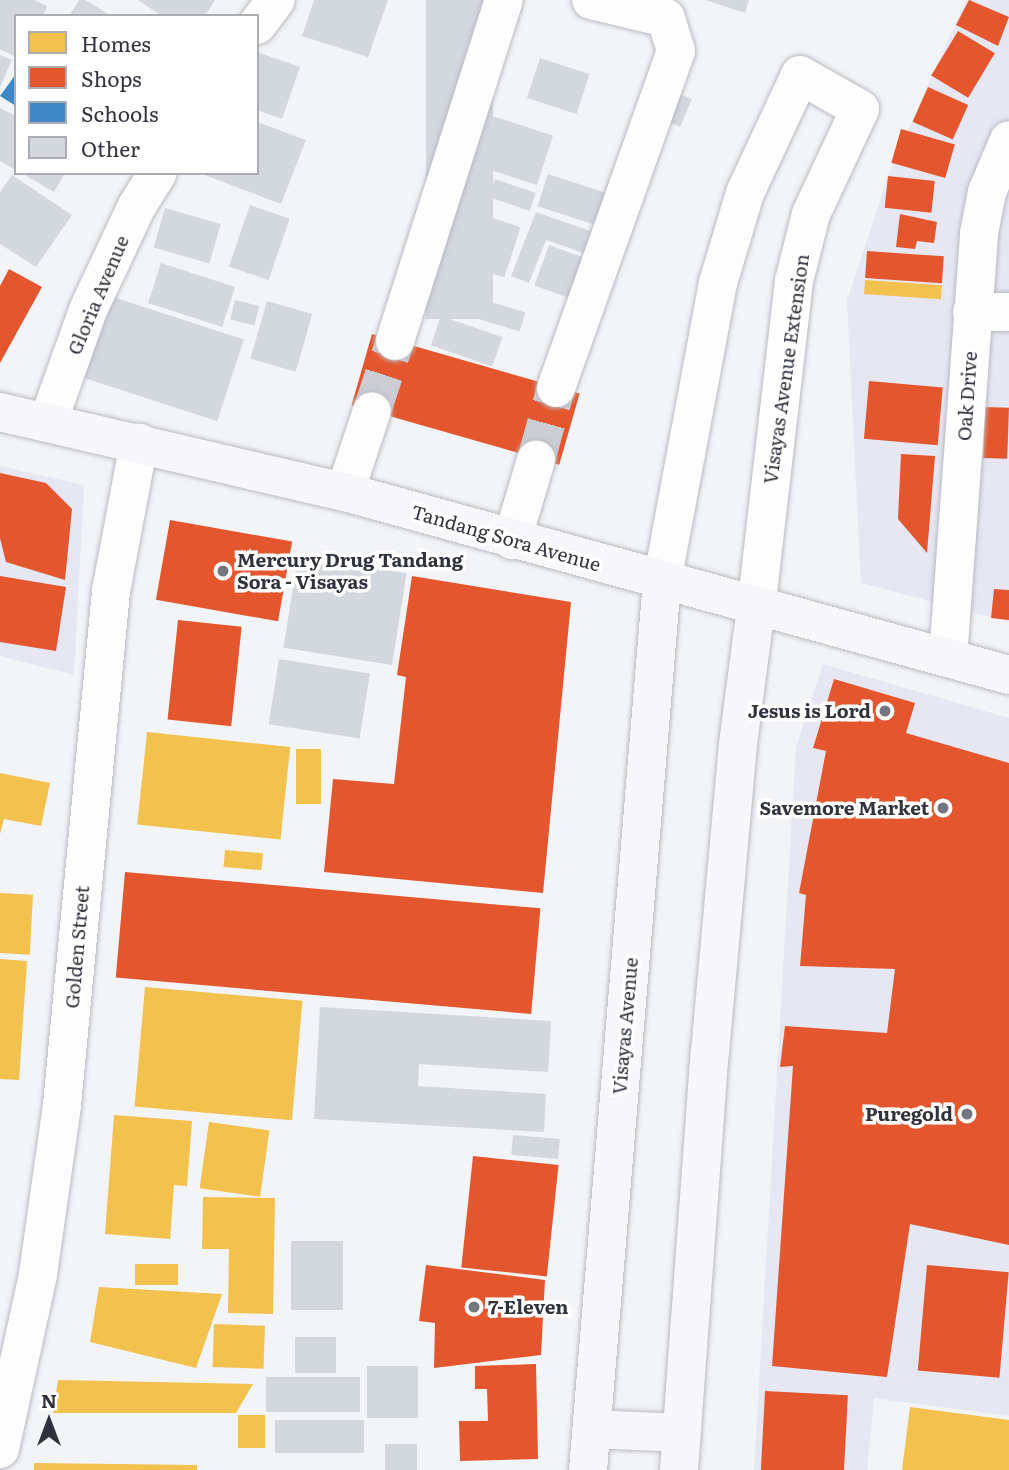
<!DOCTYPE html>
<html>
<head>
<meta charset="utf-8">
<style>
  body { margin:0 }
  #map { position:relative; width:1009px; height:1470px; overflow:hidden; background:#f3f4f8; font-family:Literata,serif }
  div>[style] { position:absolute }
  .built>* { inset:0; background:#e6e7f2 }
  .homes>* { inset:0; background:#f2c14e; transform-origin:0 0 }
  .shops>* { inset:0; background:#e4572e; transform-origin:0 0 }
  .schools>* { inset:0; background:#3f88c5 }
  .building>* { inset:0; background:#d3d7de; transform-origin:0 0 }
  .minor-tunnel>* { height:38px; margin-top:-19px; transform-origin:0; background:repeating-linear-gradient(90deg,#cccdd3 0 38px,transparent 0 57px) }
  .roads { filter:drop-shadow(0 0 2px #b9bbc2) drop-shadow(0 0 2px #b9bbc2) }
  .minor>* { height:38px; margin:-19px; padding:0 19px; transform-origin:19px; border-radius:19px; background:#fdfdfe }
  .major>* { height:38px; margin:-19px; padding:0 19px; transform-origin:19px; border-radius:19px; background:#f7f6fa }
  .dots>* { width:19px; height:19px; translate:-50% -50%; box-sizing:border-box; border:4px solid #fff; border-radius:50% }
  span { translate:-50% -50%; white-space:nowrap; text-align:center; line-height:1.15; -webkit-text-stroke:7px #fff; paint-order:stroke }
  .street-label { font-size:19px; color:#30323e }
  .poi-label { font-size:19px; color:#30323e; font-weight:700 }
  .left { translate:0 -50%; text-align:left }
  .right { translate:-100% -50%; text-align:right }
  .legend { position:absolute; left:14px; top:14px; width:245px; height:161px; box-sizing:border-box; background:#fff; border:2px solid #acadb2; margin:0; padding:9px 12px; list-style:none; font-size:21px; color:#30323e }
  .legend li { display:flex; align-items:center; gap:14px; height:35px }
  .legend b { width:35px; border:2px solid #acadb2 }
  .north { position:absolute; left:14px; top:1386px; width:70px; height:70px; -webkit-text-stroke:5px #fff; paint-order:stroke; rotate:0deg; font-size:19px; font-weight:700; line-height:28px; text-align:center; color:#30323e }
  .north::after { content:''; display:block; margin:auto; width:24px; height:32px; background:#30323e; clip-path:polygon(50% 0,100% 100%,50% 72%,0 100%) }
</style>
</head>
<body>
<div id="map">
  <div class="built">
    <div style="clip-path:polygon(966px 0,1009px 0,1009px 622px,861px 583px,847px 301px,889px 173px)"></div>
    <div style="clip-path:polygon(0 466px,84px 485px,74px 675px,0 656px)"></div>
    <div style="clip-path:polygon(823px 664px,1009px 718px,1009px 1416px,874px 1398px,867px 1470px,754px 1470px,796px 747px)"></div>
  </div>
  <div class="homes">
    <div style="left:865px;top:280px;width:77px;height:14px;rotate:4deg"></div>
    <div style="left:147px;top:732px;width:144px;height:93px;rotate:6deg"></div>
    <div style="left:296px;top:749px;width:25px;height:55px"></div>
    <div style="clip-path:polygon(0 773px,50px 783px,41px 826px,4px 819px,0 834px)"></div>
    <div style="left:225px;top:850px;width:38px;height:17px;rotate:5deg"></div>
    <div style="left:0;top:893px;width:33px;height:60px;rotate:3deg"></div>
    <div style="clip-path:polygon(0 959px,27px 961px,19px 1080px,0 1079px)"></div>
    <div style="left:145px;top:987px;width:158px;height:120px;rotate:5deg"></div>
    <div style="clip-path:polygon(114px 1115px,192px 1121px,187px 1186px,174px 1185px,170px 1239px,105px 1234px)"></div>
    <div style="left:209px;top:1122px;width:61px;height:67px;rotate:8deg"></div>
    <div style="clip-path:polygon(203px 1197px,275px 1198px,273px 1314px,228px 1313px,229px 1249px,202px 1249px)"></div>
    <div style="left:135px;top:1264px;width:43px;height:21px"></div>
    <div style="clip-path:polygon(99px 1287px,222px 1294px,196px 1368px,90px 1342px)"></div>
    <div style="left:214px;top:1324px;width:51px;height:43px;rotate:2deg"></div>
    <div style="clip-path:polygon(58px 1380px,253px 1384px,236px 1413px,53px 1413px)"></div>
    <div style="clip-path:polygon(910px 1407px,1009px 1420px,1009px 1470px,902px 1470px)"></div>
    <div style="left:238px;top:1415px;width:27px;height:33px"></div>
    <div style="clip-path:polygon(34px 1463px,197px 1465px,197px 1470px,34px 1470px)"></div>
  </div>
  <div class="shops">
    <div style="clip-path:polygon(969px 0,1009px 17px,998px 46px,956px 25px)"></div>
    <div style="left:958px;top:31px;width:43px;height:52px;rotate:31deg"></div>
    <div style="left:928px;top:87px;width:44px;height:38px;rotate:24deg"></div>
    <div style="left:901px;top:129px;width:56px;height:35px;rotate:16deg"></div>
    <div style="left:888px;top:176px;width:47px;height:32px;rotate:6deg"></div>
    <div style="clip-path:polygon(900px 214px,937px 222px,934px 243px,917px 241px,915px 249px,896px 247px)"></div>
    <div style="left:867px;top:251px;width:77px;height:27px;rotate:4deg"></div>
    <div style="clip-path:polygon(9px 269px,42px 287px,0 363px,0 286px)"></div>
    <div style="left:372px;top:334px;width:216px;height:74px;rotate:16deg"></div>
    <div style="left:869px;top:381px;width:74px;height:58px;rotate:5deg"></div>
    <div style="left:985px;top:407px;width:24px;height:51px;rotate:2deg"></div>
    <div style="clip-path:polygon(901px 454px,935px 456px,927px 553px,898px 519px)"></div>
    <div style="clip-path:polygon(0 473px,46px 483px,72px 509px,65px 580px,6px 562px,0 538px)"></div>
    <div style="left:170px;top:520px;width:124px;height:81px;rotate:10deg"></div>
    <div style="clip-path:polygon(0 576px,66px 587px,56px 651px,0 642px)"></div>
    <div style="clip-path:polygon(412px 576px,571px 602px,543px 893px,324px 872px,333px 779px,394px 784px,406px 677px,397px 675px)"></div>
    <div style="clip-path:polygon(994px 589px,1009px 590px,1009px 620px,991px 618px)"></div>
    <div style="left:178px;top:620px;width:64px;height:100px;rotate:6deg"></div>
    <div style="clip-path:polygon(834px 679px,915px 703px,906px 733px,1009px 763px,1009px 1245px,910px 1224px,887px 1377px,772px 1366px,793px 1066px,780px 1067px,785px 1026px,887px 1033px,895px 969px,800px 966px,806px 895px,799px 893px,826px 751px,813px 748px)"></div>
    <div style="left:125px;top:872px;width:417px;height:106px;rotate:5deg"></div>
    <div style="left:473px;top:1156px;width:86px;height:112px;rotate:6deg"></div>
    <div style="clip-path:polygon(426px 1265px,545px 1280px,541px 1355px,434px 1368px,435px 1323px,419px 1321px)"></div>
    <div style="left:927px;top:1265px;width:82px;height:106px;rotate:5deg"></div>
    <div style="clip-path:polygon(536px 1364px,538px 1459px,460px 1461px,459px 1421px,488px 1421px,487px 1389px,475px 1389px,475px 1366px)"></div>
    <div style="left:765px;top:1391px;width:83px;height:79px;rotate:3deg"></div>
  </div>
  <div class="schools">
    <div style="clip-path:polygon(16px 74px,16px 106px,0 96px)"></div>
  </div>
  <div class="building">
    <div style="clip-path:polygon(0 0,34px 0,47px 6px,43px 16px,16px 16px,16px 57px,0 49px)"></div>
    <div style="clip-path:polygon(79px 0,85px 0,112px 16px,69px 16px)"></div>
    <div style="clip-path:polygon(138px 0,215px 0,205px 16px,162px 16px)"></div>
    <div style="clip-path:polygon(314px 0,388px 0,368px 57px,302px 36px)"></div>
    <div style="left:426px;top:0;width:67px;height:319px"></div>
    <div style="clip-path:polygon(705px 0,749px 0,745px 13px)"></div>
    <div style="clip-path:polygon(257px 52px,300px 67px,282px 119px,257px 110px)"></div>
    <div style="clip-path:polygon(0 55px,12px 60px,0 87px)"></div>
    <div style="left:540px;top:58px;width:52px;height:42px;rotate:18deg"></div>
    <div style="left:668px;top:89px;width:26px;height:30px;rotate:23deg"></div>
    <div style="clip-path:polygon(0 108px,16px 116px,16px 170px,0 161px)"></div>
    <div style="left:474px;top:110px;width:83px;height:52px;rotate:18deg"></div>
    <div style="clip-path:polygon(257px 122px,306px 140px,281px 204px,200px 173px,257px 173px)"></div>
    <div style="left:463px;top:172px;width:20px;height:28px;rotate:15deg"></div>
    <div style="clip-path:polygon(21px 173px,65px 173px,54px 192px)"></div>
    <div style="left:548px;top:174px;width:64px;height:34px;rotate:18deg"></div>
    <div style="clip-path:polygon(12px 175px,72px 215px,36px 267px,0 244px,0 192px)"></div>
    <div style="left:495px;top:179px;width:43px;height:19px;rotate:19deg"></div>
    <div style="left:250px;top:205px;width:42px;height:65px;rotate:19deg"></div>
    <div style="left:456px;top:206px;width:68px;height:53px;rotate:18deg"></div>
    <div style="left:165px;top:208px;width:58px;height:41px;rotate:16deg"></div>
    <div style="clip-path:polygon(536px 212px,596px 233px,589px 255px,546px 240px,529px 283px,511px 276px)"></div>
    <div style="left:549px;top:245px;width:44px;height:43px;rotate:20deg"></div>
    <div style="left:161px;top:263px;width:78px;height:42px;rotate:18deg"></div>
    <div style="left:426px;top:282px;width:104px;height:20px;rotate:17deg"></div>
    <div style="left:104px;top:294px;width:147px;height:86px;rotate:18deg"></div>
    <div style="left:235px;top:300px;width:25px;height:20px;rotate:14deg"></div>
    <div style="left:267px;top:301px;width:47px;height:60px;rotate:16deg"></div>
    <div style="left:441px;top:316px;width:65px;height:31px;rotate:19deg"></div>
    <div style="left:298px;top:556px;width:110px;height:93px;rotate:9deg"></div>
    <div style="left:279px;top:659px;width:92px;height:66px;rotate:9deg"></div>
    <div style="clip-path:polygon(320px 1007px,551px 1021px,548px 1072px,419px 1064px,418px 1086px,546px 1094px,544px 1132px,314px 1119px)"></div>
    <div style="left:513px;top:1135px;width:47px;height:20px;rotate:5deg"></div>
    <div style="left:291px;top:1241px;width:52px;height:69px"></div>
    <div style="left:295px;top:1337px;width:41px;height:36px"></div>
    <div style="left:367px;top:1366px;width:51px;height:52px"></div>
    <div style="left:360px;top:1377px;width:35px;height:94px;rotate:90deg"></div>
    <div style="left:275px;top:1420px;width:89px;height:33px"></div>
    <div style="left:417px;top:1444px;width:26px;height:32px;rotate:90deg"></div>
  </div>
  <div class="minor-tunnel">
    <div style="left:372px;top:411px;width:74px;rotate:-71.8deg"></div>
    <div style="left:536px;top:460px;width:75px;rotate:-74.5deg"></div>
  </div>
  <div class="roads">
    <div class="minor">
      <div style="left:257px;top:25px;width:31px;rotate:-53deg"></div>
      <div style="left:972px;top:312px;width:37px"></div>
      <div style="left:395px;top:341px;width:358px;rotate:-72.3deg"></div>
      <div style="left:556px;top:388px;width:358px;rotate:-70.4deg"></div>
      <div style="left:676px;top:51px;width:34px;rotate:-107deg"></div>
      <div style="left:666px;top:18px;width:77px;rotate:-166.5deg"></div>
      <div style="left:48px;top:422px;width:119px;rotate:-70.3deg"></div>
      <div style="left:88px;top:310px;width:115px;rotate:-64.8deg"></div>
      <div style="left:137px;top:206px;width:39px;rotate:-58deg"></div>
      <div style="left:345px;top:492px;width:85px;rotate:-71.6deg"></div>
      <div style="left:512px;top:540px;width:84px;rotate:-73.3deg"></div>
      <div style="left:662px;top:582px;width:304px;rotate:-79.4deg"></div>
      <div style="left:718px;top:283px;width:94px;rotate:-73.3deg"></div>
      <div style="left:745px;top:193px;width:130px;rotate:-65deg"></div>
      <div style="left:800px;top:75px;width:69px;rotate:29.5deg"></div>
      <div style="left:860px;top:109px;width:116px;rotate:115deg"></div>
      <div style="left:811px;top:214px;width:69px;rotate:104.2deg"></div>
      <div style="left:794px;top:281px;width:328px;rotate:96.6deg"></div>
      <div style="left:948px;top:658px;width:426px;rotate:-85.8deg"></div>
      <div style="left:979px;top:233px;width:42px;rotate:-79deg"></div>
      <div style="left:987px;top:192px;width:56px;rotate:-67.1deg"></div>
      <div style="left:0;top:1449px;width:179px;rotate:-77.7deg"></div>
      <div style="left:38px;top:1274px;width:171px;rotate:-81.9deg"></div>
      <div style="left:62px;top:1105px;width:516px;rotate:-84.55deg"></div>
      <div style="left:111px;top:591px;width:151px;rotate:-79.3deg"></div>
    </div>
    <div class="major">
      <div style="left:0;top:412px;width:354px;rotate:13.1deg"></div>
      <div style="left:345px;top:492px;width:689px;rotate:15.41deg"></div>
      <div style="left:592px;top:1429px;width:90px;rotate:2.5deg"></div>
      <div style="left:588px;top:1470px;width:891px;rotate:-85.24deg"></div>
      <div style="left:679px;top:1470px;width:419px;rotate:-85.8deg"></div>
      <div style="left:710px;top:1052px;width:309px;rotate:-84.8deg"></div>
      <div style="left:738px;top:744px;width:138px;rotate:-82.5deg"></div>
    </div>
  </div>
  <div class="dots">
    <div style="left:223px;top:571px;background:#74767f"></div>
    <div style="left:885px;top:711px;background:#74767f"></div>
    <div style="left:943px;top:808px;background:#74767f"></div>
    <div style="left:967px;top:1114px;background:#74767f"></div>
    <div style="left:474px;top:1307px;background:#74767f"></div>
  </div>
  <div class="street-label">
    <span style="left:98px;top:295px;rotate:-67deg">Gloria Avenue</span>
    <span style="left:786px;top:369px;rotate:-82deg">Visayas Avenue Extension</span>
    <span style="left:967px;top:396px;rotate:-86deg">Oak Drive</span>
    <span style="left:506px;top:538px;rotate:16deg">Tandang Sora Avenue</span>
    <span style="left:77px;top:947px;rotate:-85deg">Golden Street</span>
    <span style="left:625px;top:1026px;rotate:-85deg">Visayas Avenue</span>
  </div>
  <div class="poi-label">
    <span class="left" style="left:237px;top:571px">Mercury Drug Tandang<br>Sora - Visayas</span>
    <span class="right" style="left:871px;top:711px">Jesus is Lord</span>
    <span class="right" style="left:929px;top:808px">Savemore Market</span>
    <span class="right" style="left:953px;top:1114px">Puregold</span>
    <span class="left" style="left:488px;top:1307px">7-Eleven</span>
  </div>
  <ul class="legend">
  <li><b style="height:19px;background:#f2c14e"></b>Homes</li>
  <li><b style="height:19px;background:#e4572e"></b>Shops</li>
  <li><b style="height:19px;background:#3f88c5"></b>Schools</li>
  <li><b style="height:19px;background:#d3d7de"></b>Other</li>
  </ul>
  <div class="north">N</div>
</div>
</body>
</html>
